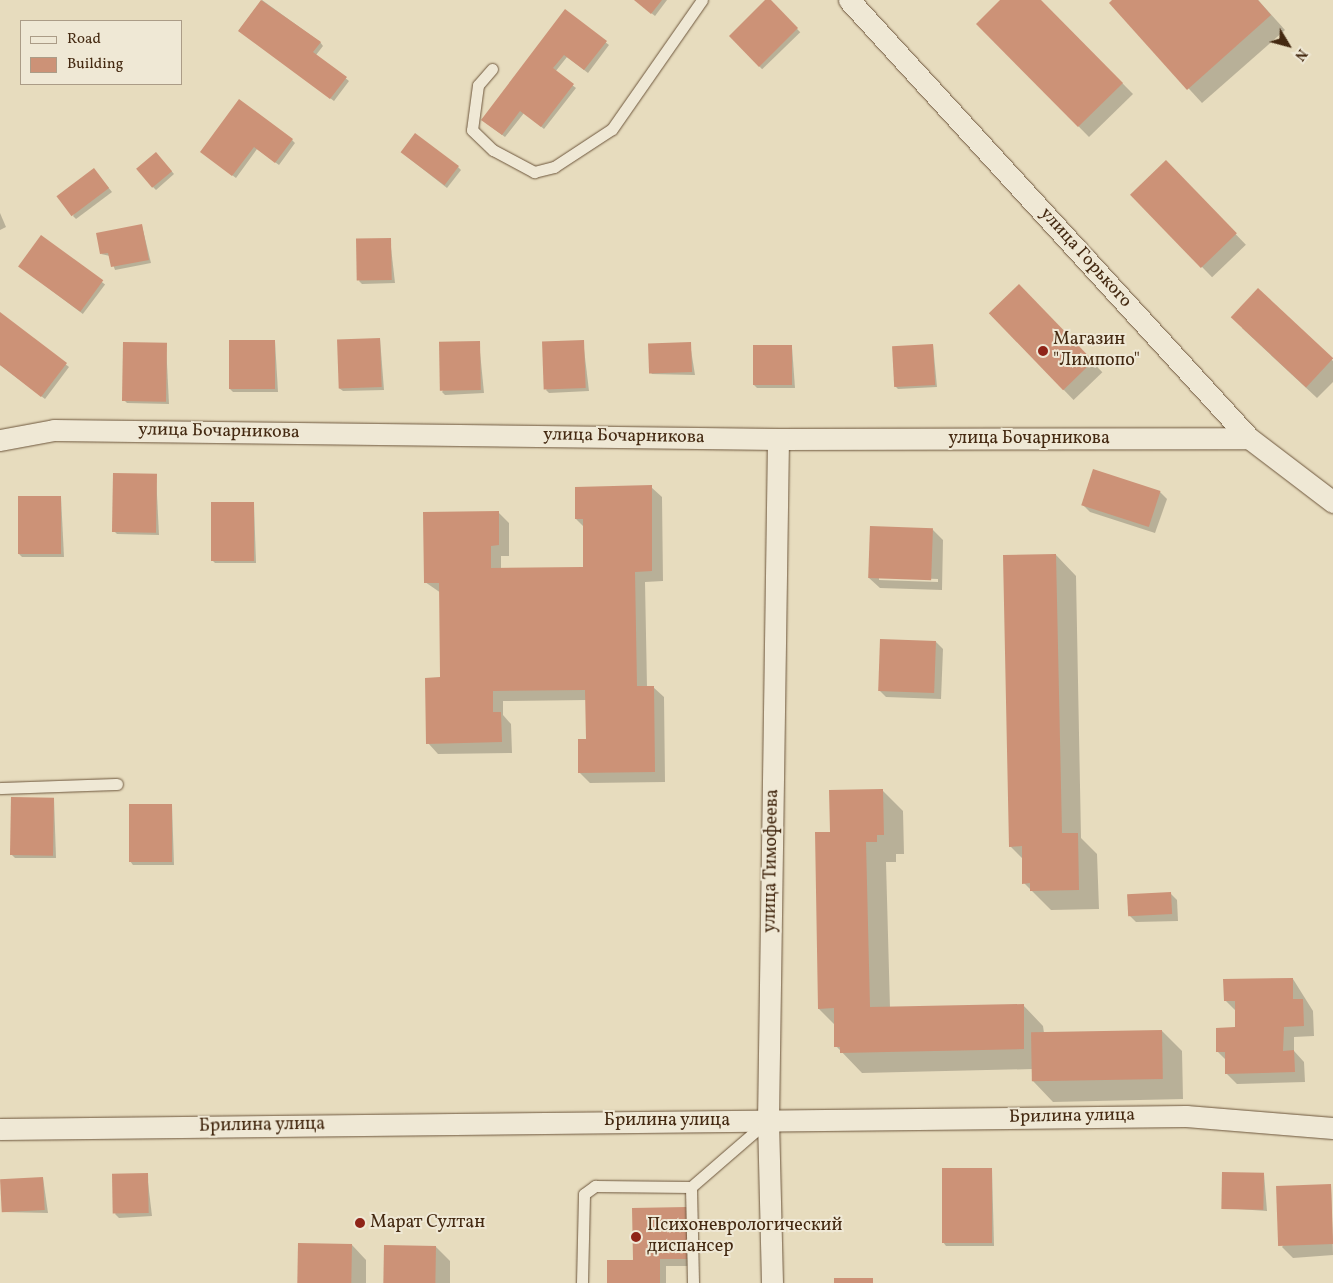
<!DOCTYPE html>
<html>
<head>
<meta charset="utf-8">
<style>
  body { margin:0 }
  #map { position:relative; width:1333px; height:1283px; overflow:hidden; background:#e7dcbe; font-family:Vollkorn,serif }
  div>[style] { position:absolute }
  .shadow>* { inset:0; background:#0003; transform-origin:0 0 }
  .building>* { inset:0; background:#cc9277; transform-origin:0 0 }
  .roads { filter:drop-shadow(0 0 1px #6d563c) drop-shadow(0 0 1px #6d563c) }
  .lane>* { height:11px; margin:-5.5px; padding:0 5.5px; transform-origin:5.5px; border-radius:5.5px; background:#efe8d5 }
  .street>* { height:21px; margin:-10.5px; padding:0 10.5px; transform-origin:10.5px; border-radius:10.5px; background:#efe8d5 }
  .dots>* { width:14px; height:14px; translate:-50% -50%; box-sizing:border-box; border:2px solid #efe8d5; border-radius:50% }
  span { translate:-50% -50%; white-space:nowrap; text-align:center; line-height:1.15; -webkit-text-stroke:4px #efe8d5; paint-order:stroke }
  .street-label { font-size:18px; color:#442911 }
  .poi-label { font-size:18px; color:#442911 }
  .left { translate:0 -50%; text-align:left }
  .legend { position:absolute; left:20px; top:20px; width:162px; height:65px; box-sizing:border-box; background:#efe8d5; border:1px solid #ab9c87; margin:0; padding:6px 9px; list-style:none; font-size:15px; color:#442911 }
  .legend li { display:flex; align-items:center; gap:10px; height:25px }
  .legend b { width:25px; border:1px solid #ab9c87 }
  .north { position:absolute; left:1263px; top:20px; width:50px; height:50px; -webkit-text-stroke:4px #efe8d5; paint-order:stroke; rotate:127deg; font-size:14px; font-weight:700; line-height:20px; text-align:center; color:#442911 }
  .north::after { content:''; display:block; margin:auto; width:18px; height:22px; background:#442911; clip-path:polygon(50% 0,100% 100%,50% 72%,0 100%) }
</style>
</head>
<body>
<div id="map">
  <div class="shadow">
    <div style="clip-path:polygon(262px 0,320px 42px,323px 46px,316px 55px,349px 81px,334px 101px,239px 30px)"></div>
    <div style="clip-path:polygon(635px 0,667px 0,655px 16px)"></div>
    <div style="left:769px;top:0;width:45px;height:53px;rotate:46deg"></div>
    <div style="clip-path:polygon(1002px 0,1040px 0,1133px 94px,1089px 137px,978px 24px)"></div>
    <div style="clip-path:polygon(1113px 0,1258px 0,1285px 30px,1202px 103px,1110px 3px)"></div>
    <div style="clip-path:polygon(565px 11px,609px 45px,588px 73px,567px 57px,555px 72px,576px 88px,544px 129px,524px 113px,505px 137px,486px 123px)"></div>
    <div style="clip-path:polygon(292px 140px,295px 143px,279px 165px,257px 149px,236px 178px,205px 155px)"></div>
    <div style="clip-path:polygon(405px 155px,458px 167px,461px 170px,447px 188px)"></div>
    <div style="clip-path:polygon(159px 157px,174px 174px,156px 190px,153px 187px)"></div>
    <div style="left:1166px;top:162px;width:115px;height:47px;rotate:46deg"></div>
    <div style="clip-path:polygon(97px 173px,112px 192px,76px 219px,73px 216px)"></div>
    <div style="clip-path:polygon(0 213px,6px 227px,0 230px)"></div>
    <div style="clip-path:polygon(142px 226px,151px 263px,115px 270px,110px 256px,101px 254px)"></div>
    <div style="left:42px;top:237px;width:79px;height:37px;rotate:37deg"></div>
    <div style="clip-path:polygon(390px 239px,395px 283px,362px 284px,359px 281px)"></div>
    <div style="left:1019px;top:286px;width:120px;height:40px;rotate:46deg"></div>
    <div style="clip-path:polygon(1258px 290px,1333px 361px,1333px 382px,1317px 398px,1242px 328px)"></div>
    <div style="clip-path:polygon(0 313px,69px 367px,45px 399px,0 365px)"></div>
    <div style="clip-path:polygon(380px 339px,384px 390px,343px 391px,339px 388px)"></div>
    <div style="clip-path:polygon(275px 341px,278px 392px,233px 392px,230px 389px)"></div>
    <div style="clip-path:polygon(583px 341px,589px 391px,549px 393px,546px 390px)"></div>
    <div style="clip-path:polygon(479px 342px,484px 393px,445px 395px,442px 392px)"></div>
    <div style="clip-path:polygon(166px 344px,169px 404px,127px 403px,124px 400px)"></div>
    <div style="clip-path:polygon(690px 344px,695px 375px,651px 374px)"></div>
    <div style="clip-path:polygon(933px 345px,937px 387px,898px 389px,895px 386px)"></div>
    <div style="clip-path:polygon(792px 347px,795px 388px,757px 388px,754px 385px)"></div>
    <div style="clip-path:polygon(156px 475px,159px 535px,117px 534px,114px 531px)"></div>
    <div style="clip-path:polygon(651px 487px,662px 497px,663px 581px,645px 582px,647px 687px,653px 687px,664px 697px,665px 782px,590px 783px,579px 772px,587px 740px,587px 700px,503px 701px,503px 715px,511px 724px,512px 753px,438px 754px,428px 743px,442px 679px,441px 593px,425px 582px,498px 512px,509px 523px,509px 556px,501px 556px,501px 569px,585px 568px,584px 527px,576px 519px)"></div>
    <div style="clip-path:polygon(1160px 492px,1167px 499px,1155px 533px,1090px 512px,1083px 505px)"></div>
    <div style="clip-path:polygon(61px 497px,64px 557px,22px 557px,19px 554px)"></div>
    <div style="clip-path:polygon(254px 504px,256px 563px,215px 563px,212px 560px)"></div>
    <div style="clip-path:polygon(evenodd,933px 530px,943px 540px,942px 590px,880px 588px,869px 578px,933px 530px,879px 577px,938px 579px,938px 582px,879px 580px,879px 577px)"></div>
    <div style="clip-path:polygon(1056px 555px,1076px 576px,1081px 838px,1097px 854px,1099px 909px,1051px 910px,1024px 883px,1023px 859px,1010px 846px)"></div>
    <div style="clip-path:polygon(936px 642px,943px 649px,941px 699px,886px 697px,879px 690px)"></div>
    <div style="clip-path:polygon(882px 790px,903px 811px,904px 854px,896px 854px,896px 862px,886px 862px,890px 1008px,1023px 1005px,1043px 1026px,1044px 1033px,1162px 1031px,1182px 1051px,1183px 1099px,1053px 1102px,1033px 1081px,1033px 1069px,862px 1073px,836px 1046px,835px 1025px,819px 1009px,831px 833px)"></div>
    <div style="clip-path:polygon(54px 799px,56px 858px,15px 858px,12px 855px)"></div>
    <div style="clip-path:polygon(172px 805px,174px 865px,133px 865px,130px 861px)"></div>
    <div style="clip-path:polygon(1170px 893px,1177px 900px,1178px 921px,1136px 922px,1129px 915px)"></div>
    <div style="clip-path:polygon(1293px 979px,1313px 1011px,1314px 1036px,1294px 1037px,1294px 1051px,1304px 1062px,1305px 1082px,1237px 1084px,1226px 1073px,1226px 1060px,1217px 1051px,1237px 1029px,1236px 1011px,1225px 1000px)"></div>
    <div style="clip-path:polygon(992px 1169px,994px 1246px,946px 1246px,943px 1242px)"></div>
    <div style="clip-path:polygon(147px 1174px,152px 1216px,119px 1218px,115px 1214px)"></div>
    <div style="clip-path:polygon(1264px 1174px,1267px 1211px,1223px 1208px)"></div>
    <div style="clip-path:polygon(43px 1178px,48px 1213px,2px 1212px)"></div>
    <div style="clip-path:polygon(1331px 1185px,1333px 1255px,1293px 1258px,1282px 1247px)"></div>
    <div style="clip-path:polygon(686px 1208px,694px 1266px,666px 1266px,666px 1283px,609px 1283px)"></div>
    <div style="clip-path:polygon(352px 1245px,366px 1260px,366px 1283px,298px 1283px)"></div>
    <div style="clip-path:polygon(436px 1247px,450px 1261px,450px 1283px,384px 1283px)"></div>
  </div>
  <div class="building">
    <div style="clip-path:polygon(261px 0,321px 42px,313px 52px,347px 77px,330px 99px,238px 31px)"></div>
    <div style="clip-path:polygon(634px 0,662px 0,651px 14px)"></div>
    <div style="clip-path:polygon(765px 0,771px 0,798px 28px,759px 67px,729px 36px)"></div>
    <div style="clip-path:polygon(1000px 0,1041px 0,1123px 83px,1078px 127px,976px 24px)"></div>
    <div style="clip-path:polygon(1112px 0,1258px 0,1271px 15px,1187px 90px,1109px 3px)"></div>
    <div style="clip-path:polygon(565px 9px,607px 41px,584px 70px,564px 55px,553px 68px,574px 84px,541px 127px,520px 111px,502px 135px,481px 120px)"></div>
    <div style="clip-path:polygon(239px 99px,293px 139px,275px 163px,254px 147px,232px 176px,200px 152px)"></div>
    <div style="left:415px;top:133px;width:55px;height:24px;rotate:37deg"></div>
    <div style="left:156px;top:152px;width:25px;height:26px;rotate:50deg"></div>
    <div style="left:1166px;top:160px;width:102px;height:50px;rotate:46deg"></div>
    <div style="left:94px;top:168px;width:25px;height:47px;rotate:53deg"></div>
    <div style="clip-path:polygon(142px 224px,149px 260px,111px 267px,108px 253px,100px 254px,96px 233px)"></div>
    <div style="left:41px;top:235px;width:77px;height:39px;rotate:36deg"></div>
    <div style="left:391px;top:238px;width:42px;height:35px;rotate:89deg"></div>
    <div style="left:1019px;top:284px;width:107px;height:42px;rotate:46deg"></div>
    <div style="left:1258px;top:288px;width:103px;height:40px;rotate:43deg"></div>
    <div style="clip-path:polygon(0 312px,67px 363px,41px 397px,0 365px)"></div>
    <div style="left:380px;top:338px;width:49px;height:43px;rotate:88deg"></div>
    <div style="left:229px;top:340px;width:46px;height:49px"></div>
    <div style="left:584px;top:340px;width:48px;height:42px;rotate:88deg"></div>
    <div style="left:480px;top:341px;width:49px;height:41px;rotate:89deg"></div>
    <div style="left:123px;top:342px;width:44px;height:59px;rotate:1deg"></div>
    <div style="left:691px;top:342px;width:30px;height:43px;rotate:88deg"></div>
    <div style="left:933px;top:344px;width:41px;height:41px;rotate:87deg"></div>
    <div style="left:753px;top:345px;width:39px;height:40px"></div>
    <div style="left:1093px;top:469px;width:71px;height:38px;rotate:18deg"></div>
    <div style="left:113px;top:473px;width:44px;height:59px;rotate:1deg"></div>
    <div style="clip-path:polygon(652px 485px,652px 571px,635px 572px,637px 686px,654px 686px,655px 772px,578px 773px,578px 739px,586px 739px,585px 690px,493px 691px,493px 712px,501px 712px,502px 742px,426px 744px,425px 678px,440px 677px,439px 583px,424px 583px,423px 512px,499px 511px,499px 545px,491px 546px,491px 568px,583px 567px,583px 519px,575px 519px,575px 487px)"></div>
    <div style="left:18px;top:496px;width:43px;height:58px"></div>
    <div style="left:211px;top:502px;width:43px;height:59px"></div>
    <div style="left:870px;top:526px;width:63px;height:52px;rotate:2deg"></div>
    <div style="clip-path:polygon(1056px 554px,1062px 833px,1078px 833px,1079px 890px,1030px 891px,1030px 883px,1022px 884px,1022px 846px,1009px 847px,1003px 555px)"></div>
    <div style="left:880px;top:639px;width:56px;height:52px;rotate:2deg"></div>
    <div style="clip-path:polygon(883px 789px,884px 835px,877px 835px,877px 842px,866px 842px,870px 1007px,1024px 1004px,1024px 1049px,840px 1053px,840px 1047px,834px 1047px,834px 1008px,818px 1009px,815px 832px,830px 832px,829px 790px)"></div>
    <div style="left:11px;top:797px;width:43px;height:58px;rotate:1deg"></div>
    <div style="left:129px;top:804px;width:43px;height:58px"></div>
    <div style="left:1171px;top:892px;width:22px;height:44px;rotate:87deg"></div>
    <div style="clip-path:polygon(1293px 978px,1293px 999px,1303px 999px,1304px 1026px,1284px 1027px,1283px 1051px,1294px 1050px,1295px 1072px,1225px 1074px,1225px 1052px,1216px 1052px,1216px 1028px,1235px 1027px,1235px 1001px,1224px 1001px,1223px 979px)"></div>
    <div style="left:1162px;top:1030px;width:49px;height:131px;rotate:89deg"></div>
    <div style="left:942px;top:1168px;width:50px;height:75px"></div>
    <div style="left:1222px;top:1172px;width:42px;height:37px;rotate:1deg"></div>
    <div style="left:148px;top:1173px;width:40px;height:36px;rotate:89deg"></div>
    <div style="left:43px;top:1177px;width:33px;height:43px;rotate:87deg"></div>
    <div style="left:1331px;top:1184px;width:60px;height:55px;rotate:88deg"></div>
    <div style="clip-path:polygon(687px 1207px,687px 1259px,660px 1259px,660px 1283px,607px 1283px,607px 1260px,633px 1260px,632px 1208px)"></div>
    <div style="left:298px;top:1243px;width:54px;height:40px;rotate:1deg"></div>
    <div style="left:384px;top:1245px;width:52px;height:38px;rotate:1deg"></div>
    <div style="left:834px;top:1278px;width:39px;height:5px"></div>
  </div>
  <div class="roads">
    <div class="lane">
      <div style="left:492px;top:69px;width:21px;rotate:131deg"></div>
      <div style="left:478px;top:85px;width:45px;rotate:97.6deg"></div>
      <div style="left:472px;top:130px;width:29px;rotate:44deg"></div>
      <div style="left:493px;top:150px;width:47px;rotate:28.2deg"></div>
      <div style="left:534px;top:172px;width:21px;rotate:-14deg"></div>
      <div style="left:554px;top:167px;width:69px;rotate:-33.2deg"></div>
      <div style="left:612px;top:129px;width:157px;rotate:-55.1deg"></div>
      <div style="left:0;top:788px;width:117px;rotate:-2deg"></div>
      <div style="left:691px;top:1187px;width:96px;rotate:88.8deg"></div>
      <div style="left:582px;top:1283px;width:89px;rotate:-88.7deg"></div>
      <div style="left:584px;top:1194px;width:14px;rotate:-36deg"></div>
      <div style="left:595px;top:1186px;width:96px;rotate:0.6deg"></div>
      <div style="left:691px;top:1187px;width:99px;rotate:-40.9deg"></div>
    </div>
    <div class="street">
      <div style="left:849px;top:0;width:593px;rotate:47.6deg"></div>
      <div style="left:1249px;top:438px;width:106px;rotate:37.3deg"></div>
      <div style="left:0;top:440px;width:55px;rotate:-10.5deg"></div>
      <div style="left:54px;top:430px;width:724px;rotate:0.71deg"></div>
      <div style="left:778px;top:439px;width:471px;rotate:-0.1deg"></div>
      <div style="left:0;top:1129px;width:1186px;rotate:-0.63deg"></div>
      <div style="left:1186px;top:1116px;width:147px;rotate:4.7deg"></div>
      <div style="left:772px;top:1283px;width:162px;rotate:-91.4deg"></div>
      <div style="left:768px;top:1121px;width:682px;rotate:-89.16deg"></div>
    </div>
  </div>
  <div class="dots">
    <div style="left:1043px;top:351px;background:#8f2418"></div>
    <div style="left:360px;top:1223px;background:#8f2418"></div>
    <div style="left:636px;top:1237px;background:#8f2418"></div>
  </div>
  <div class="street-label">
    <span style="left:1085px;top:258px;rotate:48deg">улица Горького</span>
    <span style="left:219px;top:432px;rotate:1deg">улица Бочарникова</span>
    <span style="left:624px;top:437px;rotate:1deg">улица Бочарникова</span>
    <span style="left:1029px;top:439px">улица Бочарникова</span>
    <span style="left:772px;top:861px;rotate:-89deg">улица Тимофеева</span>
    <span style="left:1072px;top:1117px;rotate:-1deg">Брилина улица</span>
    <span style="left:667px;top:1121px">Брилина улица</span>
    <span style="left:262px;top:1126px;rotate:-1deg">Брилина улица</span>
  </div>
  <div class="poi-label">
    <span class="left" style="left:1053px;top:351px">Магазин<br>"Лимпопо"</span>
    <span class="left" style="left:370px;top:1223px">Марат Султан</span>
    <span class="left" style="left:647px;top:1237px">Психоневрологический<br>диспансер</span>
  </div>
  <ul class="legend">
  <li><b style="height:6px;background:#efe8d5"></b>Road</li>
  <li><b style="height:14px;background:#cc9277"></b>Building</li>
  </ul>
  <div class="north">N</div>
</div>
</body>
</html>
